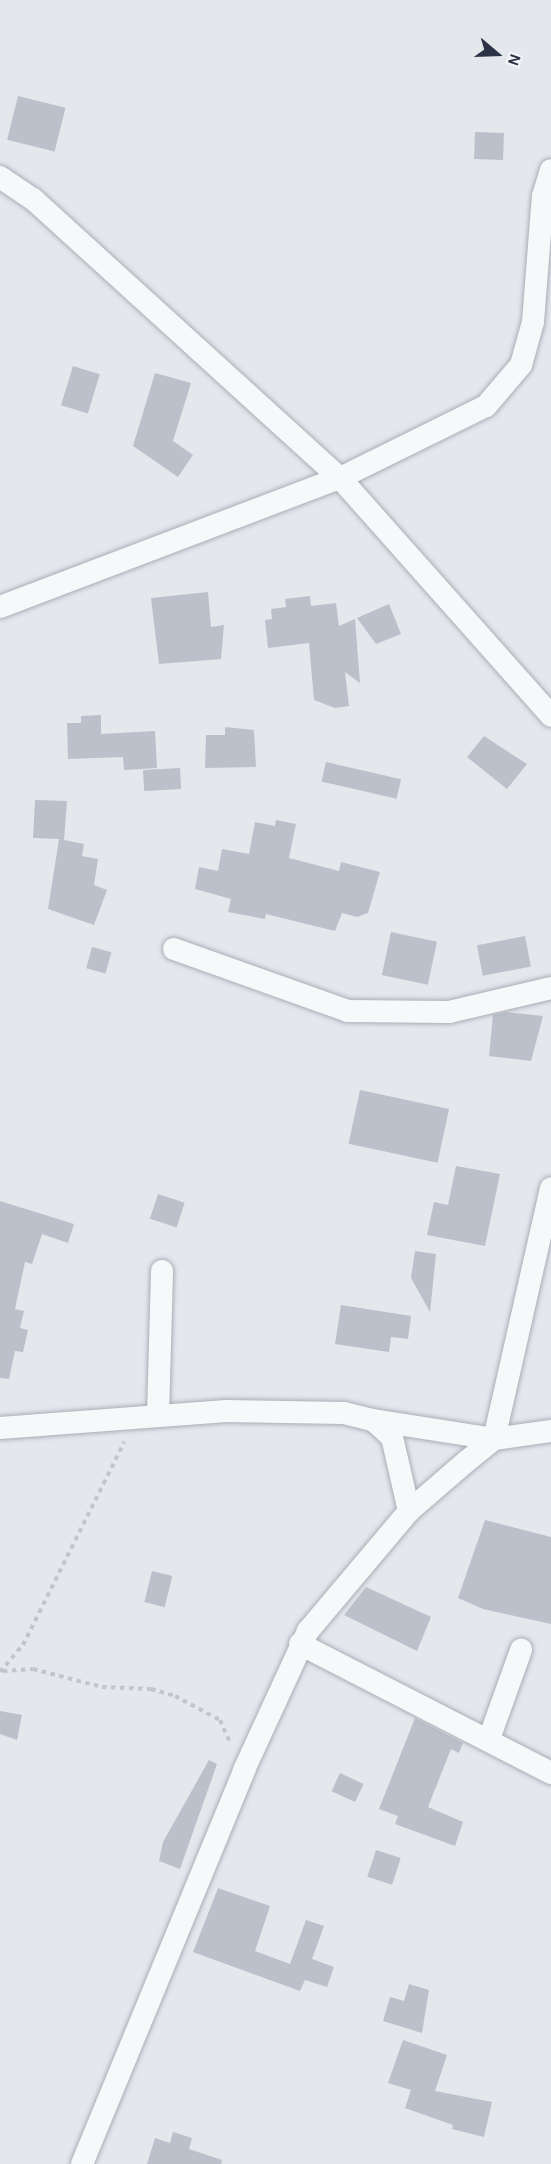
<!DOCTYPE html>
<html>
<head>
<meta charset="utf-8">
<style>
  body { margin:0 }
  #map { position:relative; width:551px; height:2164px; overflow:hidden; background:#e4e7ec; font-family:Karla,sans-serif }
  div>[style] { position:absolute }
  .building>* { inset:0; background:#bbc0ca; transform-origin:0 0 }
  .path>* { height:4px; margin-top:-2px; transform-origin:0; background:repeating-linear-gradient(90deg,#c2c5cb 0 4.5px,transparent 0 9px) }
  .roads { filter:drop-shadow(0 0 2px #a9aeb7) drop-shadow(0 0 2px #a9aeb7) }
  .street>* { height:22px; margin:-11px; padding:0 11px; transform-origin:11px; border-radius:11px; background:#f7f8fa }
  span { translate:-50% -50%; white-space:nowrap; text-align:center; line-height:1.15; -webkit-text-stroke:5px #f4f6f9; paint-order:stroke }
  .north { position:absolute; left:467px; top:24px; width:60px; height:60px; -webkit-text-stroke:4px #f4f6f9; paint-order:stroke; rotate:109deg; font-size:16px; font-weight:700; line-height:24px; text-align:center; color:#2b3445 }
  .north::after { content:''; display:block; margin:auto; width:21px; height:27px; background:#2b3445; clip-path:polygon(50% 0,100% 100%,50% 72%,0 100%) }
</style>
</head>
<body>
<div id="map">
  <div class="building">
    <div style="left:18px;top:96px;width:49px;height:45px;rotate:14deg"></div>
    <div style="left:475px;top:132px;width:29px;height:27px;rotate:2deg"></div>
    <div style="left:73px;top:366px;width:28px;height:41px;rotate:17deg"></div>
    <div style="clip-path:polygon(155px 373px,191px 383px,173px 441px,193px 455px,178px 477px,133px 446px)"></div>
    <div style="clip-path:polygon(208px 592px,211px 627px,224px 625px,221px 659px,159px 664px,151px 598px)"></div>
    <div style="clip-path:polygon(310px 596px,311px 606px,336px 603px,339px 626px,355px 619px,360px 683px,345px 672px,349px 706px,335px 708px,314px 700px,309px 643px,268px 648px,265px 620px,272px 619px,271px 609px,286px 607px,285px 599px)"></div>
    <div style="clip-path:polygon(389px 604px,401px 634px,376px 644px,357px 618px)"></div>
    <div style="clip-path:polygon(101px 715px,101px 734px,155px 731px,157px 768px,124px 770px,123px 757px,68px 759px,67px 723px,81px 723px,81px 716px)"></div>
    <div style="clip-path:polygon(225px 727px,254px 730px,256px 767px,205px 768px,206px 735px,225px 735px)"></div>
    <div style="clip-path:polygon(484px 736px,527px 764px,507px 789px,467px 757px)"></div>
    <div style="left:326px;top:762px;width:77px;height:20px;rotate:13deg"></div>
    <div style="left:180px;top:768px;width:21px;height:37px;rotate:87deg"></div>
    <div style="clip-path:polygon(35px 800px,67px 801px,64px 840px,84px 844px,82px 856px,98px 859px,94px 885px,107px 890px,94px 925px,48px 909px,59px 839px,33px 838px)"></div>
    <div style="clip-path:polygon(276px 820px,296px 824px,289px 858px,339px 871px,341px 862px,380px 872px,368px 913px,357px 917px,342px 913px,335px 931px,266px 914px,265px 919px,228px 912px,231px 899px,195px 889px,199px 867px,218px 871px,222px 849px,249px 854px,255px 822px,275px 826px)"></div>
    <div style="left:391px;top:932px;width:47px;height:44px;rotate:12deg"></div>
    <div style="left:525px;top:936px;width:31px;height:49px;rotate:79deg"></div>
    <div style="left:92px;top:947px;width:20px;height:22px;rotate:15deg"></div>
    <div style="clip-path:polygon(506px 1012px,543px 1016px,531px 1061px,489px 1056px,493px 1015px)"></div>
    <div style="left:360px;top:1090px;width:91px;height:55px;rotate:12deg"></div>
    <div style="clip-path:polygon(456px 1166px,500px 1174px,485px 1246px,427px 1235px,434px 1202px,448px 1205px)"></div>
    <div style="left:158px;top:1194px;width:28px;height:26px;rotate:18deg"></div>
    <div style="clip-path:polygon(0 1201px,74px 1224px,68px 1243px,42px 1234px,32px 1264px,25px 1262px,15px 1309px,24px 1311px,20px 1328px,28px 1330px,23px 1352px,15px 1351px,9px 1379px,0 1378px)"></div>
    <div style="clip-path:polygon(415px 1251px,436px 1254px,430px 1312px,411px 1278px)"></div>
    <div style="clip-path:polygon(341px 1305px,411px 1316px,408px 1339px,391px 1337px,389px 1352px,335px 1344px)"></div>
    <div style="clip-path:polygon(485px 1520px,551px 1537px,551px 1624px,483px 1609px,458px 1598px)"></div>
    <div style="left:152px;top:1571px;width:21px;height:32px;rotate:14deg"></div>
    <div style="clip-path:polygon(366px 1587px,431px 1617px,417px 1651px,344px 1615px)"></div>
    <div style="clip-path:polygon(0 1711px,22px 1715px,17px 1740px,0 1734px)"></div>
    <div style="clip-path:polygon(415px 1718px,463px 1743px,459px 1753px,451px 1749px,428px 1807px,463px 1822px,455px 1846px,395px 1824px,398px 1816px,379px 1809px)"></div>
    <div style="clip-path:polygon(209px 1760px,217px 1764px,180px 1869px,159px 1861px,163px 1842px)"></div>
    <div style="left:340px;top:1773px;width:26px;height:20px;rotate:25deg"></div>
    <div style="left:376px;top:1850px;width:26px;height:28px;rotate:18deg"></div>
    <div style="clip-path:polygon(218px 1888px,270px 1906px,255px 1951px,290px 1964px,306px 1920px,324px 1926px,312px 1959px,334px 1967px,327px 1987px,305px 1980px,300px 1991px,193px 1952px)"></div>
    <div style="clip-path:polygon(409px 1984px,429px 1990px,422px 2033px,383px 2021px,390px 1997px,404px 2001px)"></div>
    <div style="clip-path:polygon(403px 2040px,447px 2055px,435px 2091px,492px 2102px,484px 2137px,452px 2129px,453px 2125px,405px 2108px,411px 2090px,388px 2083px)"></div>
    <div style="clip-path:polygon(173px 2132px,192px 2138px,189px 2149px,222px 2160px,221px 2164px,147px 2164px,155px 2138px,170px 2143px)"></div>
  </div>
  <div class="path">
    <div style="left:3px;top:1671px;width:30px;rotate:-4deg"></div>
    <div style="left:33px;top:1669px;width:71px;rotate:14.6deg"></div>
    <div style="left:102px;top:1687px;width:49px;rotate:2.3deg"></div>
    <div style="left:151px;top:1689px;width:25px;rotate:16deg"></div>
    <div style="left:175px;top:1696px;width:51px;rotate:28.1deg"></div>
    <div style="left:220px;top:1720px;width:27px;rotate:66deg"></div>
    <div style="left:0;top:1672px;width:35px;rotate:-50deg"></div>
    <div style="left:23px;top:1645px;width:227px;rotate:-63.5deg"></div>
  </div>
  <div class="roads">
    <div class="street">
      <div style="left:0;top:177px;width:40px;rotate:34deg"></div>
      <div style="left:33px;top:199px;width:415px;rotate:42.3deg"></div>
      <div style="left:340px;top:478px;width:318px;rotate:48.4deg"></div>
      <div style="left:0;top:607px;width:364px;rotate:-20.8deg"></div>
      <div style="left:340px;top:478px;width:163px;rotate:-26.3deg"></div>
      <div style="left:486px;top:406px;width:54px;rotate:-49.5deg"></div>
      <div style="left:521px;top:365px;width:45px;rotate:-74.4deg"></div>
      <div style="left:533px;top:322px;width:126px;rotate:-85.5deg"></div>
      <div style="left:543px;top:196px;width:27px;rotate:-73deg"></div>
      <div style="left:174px;top:949px;width:185px;rotate:19.6deg"></div>
      <div style="left:348px;top:1011px;width:101px;rotate:0.6deg"></div>
      <div style="left:449px;top:1012px;width:105px;rotate:-13.2deg"></div>
      <div style="left:158px;top:1416px;width:145px;rotate:-88.4deg"></div>
      <div style="left:373px;top:1420px;width:122px;rotate:8.9deg"></div>
      <div style="left:494px;top:1439px;width:257px;rotate:-77.2deg"></div>
      <div style="left:0;top:1428px;width:227px;rotate:-4.3deg"></div>
      <div style="left:226px;top:1411px;width:118px;rotate:1deg"></div>
      <div style="left:344px;top:1413px;width:30px;rotate:14deg"></div>
      <div style="left:373px;top:1420px;width:25px;rotate:42deg"></div>
      <div style="left:392px;top:1437px;width:76px;rotate:77.1deg"></div>
      <div style="left:300px;top:1644px;width:282px;rotate:27.2deg"></div>
      <div style="left:489px;top:1739px;width:95px;rotate:-70.2deg"></div>
      <div style="left:82px;top:2164px;width:426px;rotate:-67.6deg"></div>
      <div style="left:244px;top:1770px;width:153px;rotate:-65.3deg"></div>
      <div style="left:308px;top:1631px;width:157px;rotate:-49.9deg"></div>
      <div style="left:409px;top:1511px;width:77px;rotate:-40.8deg"></div>
      <div style="left:467px;top:1461px;width:35px;rotate:-39deg"></div>
      <div style="left:494px;top:1439px;width:58px;rotate:-8deg"></div>
    </div>
  </div>
  <div class="north">N</div>
</div>
</body>
</html>
